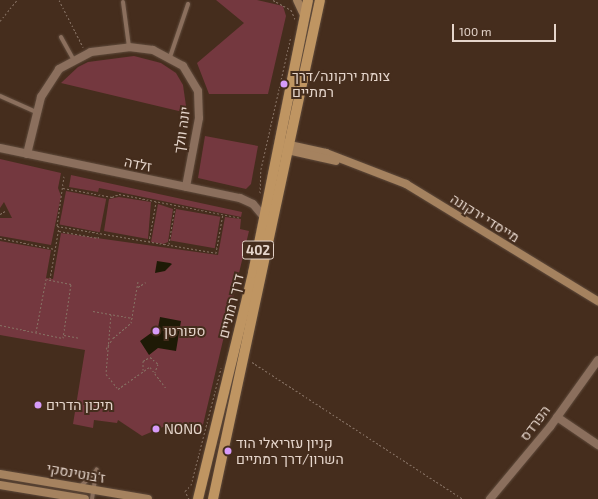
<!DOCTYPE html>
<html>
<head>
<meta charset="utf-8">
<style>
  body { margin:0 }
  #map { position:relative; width:598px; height:499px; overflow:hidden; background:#452d1d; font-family:"Exo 2",Heebo,sans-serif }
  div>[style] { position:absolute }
  .green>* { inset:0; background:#74383f; transform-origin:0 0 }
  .water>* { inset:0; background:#1e1a06 }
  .path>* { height:1px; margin-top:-0.5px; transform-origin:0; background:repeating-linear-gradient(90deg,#867163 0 2px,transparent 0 4px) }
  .roads { filter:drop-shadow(0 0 1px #5f4b3c) drop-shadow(0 0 1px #5f4b3c) }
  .lane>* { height:4px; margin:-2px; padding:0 2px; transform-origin:2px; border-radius:2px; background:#8b6f5d }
  .street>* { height:8px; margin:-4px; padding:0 4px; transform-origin:4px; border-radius:4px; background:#8b6f5d }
  .secondary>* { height:8px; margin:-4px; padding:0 4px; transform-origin:4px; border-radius:4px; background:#a5825f }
  .primary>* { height:10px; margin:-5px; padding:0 5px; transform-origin:5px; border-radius:5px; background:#bf9562 }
  .dots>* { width:11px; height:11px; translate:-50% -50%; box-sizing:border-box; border:2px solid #452d1d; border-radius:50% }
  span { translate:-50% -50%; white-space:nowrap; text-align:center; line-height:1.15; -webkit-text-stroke:4px #452d1d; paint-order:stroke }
  .shield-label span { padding:1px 3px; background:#452d1d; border:1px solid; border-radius:3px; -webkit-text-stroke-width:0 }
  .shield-label { font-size:13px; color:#e5d5cb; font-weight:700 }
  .poi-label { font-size:14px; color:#e5d5cb }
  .left { translate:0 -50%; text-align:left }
  .street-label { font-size:14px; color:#e5d5cb }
  .scale { position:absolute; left:452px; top:24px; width:104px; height:18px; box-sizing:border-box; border:2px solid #e5d5cb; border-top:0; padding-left:5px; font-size:12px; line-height:14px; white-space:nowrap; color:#e5d5cb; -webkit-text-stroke:3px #452d1d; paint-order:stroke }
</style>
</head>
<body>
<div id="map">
  <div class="green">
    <div style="clip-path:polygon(216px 0,257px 0,283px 6px,286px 16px,268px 94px,209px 94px,197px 63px,244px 23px)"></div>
    <div style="clip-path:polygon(134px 56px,161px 63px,176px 73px,183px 85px,187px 113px,61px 83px,78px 67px,88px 62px)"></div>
    <div style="clip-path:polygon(205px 136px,258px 146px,251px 184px,246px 189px,198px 178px)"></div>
    <div style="clip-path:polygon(0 159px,61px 173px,58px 188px,61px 196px,51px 245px,0 236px,0 218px,12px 218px,4px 202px,0 208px)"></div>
    <div style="clip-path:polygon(71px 175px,242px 212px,241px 217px,99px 188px,98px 192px,69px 187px)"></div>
    <div style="left:66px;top:191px;width:41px;height:34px;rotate:11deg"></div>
    <div style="clip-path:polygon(119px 197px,151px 202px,148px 239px,104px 231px,109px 199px)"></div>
    <div style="clip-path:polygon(158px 204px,173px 209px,168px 242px,163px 244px,151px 242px)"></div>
    <div style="left:176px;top:209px;width:45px;height:32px;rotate:10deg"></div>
    <div style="clip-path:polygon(225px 217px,241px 219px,240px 229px,249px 231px,201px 433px,163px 427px,142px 436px,118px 420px,117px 423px,94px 420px,93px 428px,73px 424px,85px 350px,0 335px,0 241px,51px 250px,46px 278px,53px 279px,61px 233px,218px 255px)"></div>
  </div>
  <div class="water">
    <div style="clip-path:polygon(157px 261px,170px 263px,172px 264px,165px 271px,155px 273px)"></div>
    <div style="clip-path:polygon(160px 317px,181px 321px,176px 351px,158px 348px,149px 355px,140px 341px,158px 328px)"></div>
  </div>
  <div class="path">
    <div style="left:59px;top:0;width:53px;rotate:62.9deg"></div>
    <div style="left:273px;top:0;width:21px;rotate:29deg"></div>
    <div style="left:291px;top:10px;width:10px;rotate:66deg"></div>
    <div style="left:0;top:21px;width:27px;rotate:-51deg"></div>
    <div style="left:64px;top:176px;width:50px;rotate:98deg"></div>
    <div style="left:57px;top:226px;width:161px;rotate:9.6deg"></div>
    <div style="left:216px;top:253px;width:39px;rotate:-80deg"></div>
    <div style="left:63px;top:188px;width:50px;rotate:10.4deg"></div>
    <div style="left:112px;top:197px;width:8px;rotate:-23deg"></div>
    <div style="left:119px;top:194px;width:124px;rotate:11.1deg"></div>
    <div style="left:260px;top:193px;width:24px;rotate:-88deg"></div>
    <div style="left:261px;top:169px;width:136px;rotate:-77.3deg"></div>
    <div style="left:0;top:214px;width:8px;rotate:-30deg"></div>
    <div style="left:59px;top:231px;width:40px;rotate:10deg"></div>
    <div style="left:98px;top:238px;width:4px;rotate:-76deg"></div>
    <div style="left:0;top:238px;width:56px;rotate:11.3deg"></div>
    <div style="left:149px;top:242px;width:41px;rotate:-80.1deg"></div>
    <div style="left:169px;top:244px;width:37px;rotate:-81deg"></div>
    <div style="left:50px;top:279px;width:53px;rotate:-80.2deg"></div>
    <div style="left:138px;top:287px;width:9px;rotate:-32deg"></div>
    <div style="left:93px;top:311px;width:40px;rotate:10deg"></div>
    <div style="left:111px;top:314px;width:60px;rotate:94.8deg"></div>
    <div style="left:106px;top:374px;width:19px;rotate:51deg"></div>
    <div style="left:118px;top:389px;width:39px;rotate:-35deg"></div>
    <div style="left:150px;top:367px;width:26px;rotate:53deg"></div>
    <div style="left:0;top:325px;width:64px;rotate:11.7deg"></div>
    <div style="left:63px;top:338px;width:55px;rotate:-81.6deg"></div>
    <div style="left:71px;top:284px;width:25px;rotate:-169deg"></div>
    <div style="left:46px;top:279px;width:54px;rotate:100.7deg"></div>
    <div style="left:64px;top:335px;width:15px;rotate:11deg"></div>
    <div style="left:106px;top:349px;width:13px;rotate:-58deg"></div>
    <div style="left:113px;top:338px;width:23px;rotate:-40deg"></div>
    <div style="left:131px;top:323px;width:43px;rotate:-80.5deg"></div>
    <div style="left:252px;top:362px;width:252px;rotate:33deg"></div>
    <div style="left:143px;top:370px;width:9px;rotate:-90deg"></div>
    <div style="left:143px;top:361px;width:8px;rotate:-30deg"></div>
    <div style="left:150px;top:357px;width:11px;rotate:41deg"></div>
    <div style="left:158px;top:364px;width:9px;rotate:111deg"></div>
    <div style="left:189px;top:499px;width:9px;rotate:-117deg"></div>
    <div style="left:185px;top:491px;width:8px;rotate:-45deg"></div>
    <div style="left:191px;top:485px;width:121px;rotate:-75.6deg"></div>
  </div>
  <div class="roads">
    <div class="lane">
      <div style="left:123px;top:2px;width:45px;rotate:82.4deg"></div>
      <div style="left:61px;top:37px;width:25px;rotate:61deg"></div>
      <div style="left:170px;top:57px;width:56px;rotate:-71.2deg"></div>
      <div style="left:0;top:96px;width:39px;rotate:24deg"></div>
      <div style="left:80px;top:487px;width:23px;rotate:-45deg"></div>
      <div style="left:92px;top:499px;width:30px;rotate:-81deg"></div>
    </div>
    <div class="street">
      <div style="left:0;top:148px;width:245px;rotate:11.8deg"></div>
      <div style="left:240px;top:198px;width:14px;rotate:25deg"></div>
      <div style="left:253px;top:204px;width:17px;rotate:50deg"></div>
      <div style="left:27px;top:154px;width:59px;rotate:-76.2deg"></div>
      <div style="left:41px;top:97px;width:33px;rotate:-57deg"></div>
      <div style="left:59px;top:69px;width:36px;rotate:-28deg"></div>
      <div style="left:91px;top:52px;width:38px;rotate:-7deg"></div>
      <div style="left:129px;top:47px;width:24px;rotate:7deg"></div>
      <div style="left:153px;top:50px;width:34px;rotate:28deg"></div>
      <div style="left:183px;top:66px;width:29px;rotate:59deg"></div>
      <div style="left:198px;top:91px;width:27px;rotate:88deg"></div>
      <div style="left:199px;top:118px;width:70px;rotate:100.7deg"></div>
      <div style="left:557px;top:417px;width:50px;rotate:34.3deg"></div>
      <div style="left:490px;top:499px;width:94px;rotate:-50.2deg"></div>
      <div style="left:550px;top:427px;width:82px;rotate:-54.4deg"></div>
    </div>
    <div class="secondary">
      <div style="left:297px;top:0;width:19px;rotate:65deg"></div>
      <div style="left:285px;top:144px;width:42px;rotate:12.4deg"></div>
      <div style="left:326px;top:153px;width:86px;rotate:21.2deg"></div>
      <div style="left:406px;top:184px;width:225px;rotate:31.4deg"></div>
      <div style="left:283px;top:149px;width:54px;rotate:12.8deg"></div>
      <div style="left:0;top:474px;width:150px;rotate:9.6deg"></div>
      <div style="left:0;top:485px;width:86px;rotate:9.4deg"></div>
    </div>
    <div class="primary">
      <div style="left:198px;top:499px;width:233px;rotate:-76.3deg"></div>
      <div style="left:253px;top:273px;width:278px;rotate:-78.6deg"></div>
      <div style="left:213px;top:499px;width:510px;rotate:-77.9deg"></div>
    </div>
  </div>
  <div class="dots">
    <div style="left:284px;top:84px;background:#d79bf9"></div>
    <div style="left:156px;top:331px;background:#d79bf9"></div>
    <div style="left:38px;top:405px;background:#d79bf9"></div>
    <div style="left:156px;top:429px;background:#d79bf9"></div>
    <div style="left:228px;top:451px;background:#d79bf9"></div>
  </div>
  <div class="shield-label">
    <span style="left:258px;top:250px">402</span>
  </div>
  <div class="poi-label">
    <span class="left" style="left:292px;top:84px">צומת ירקונה/דרך<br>רמתיים</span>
    <span class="left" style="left:164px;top:331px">ספורטן</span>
    <span class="left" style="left:46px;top:405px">תיכון הדרים</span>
    <span class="left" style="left:164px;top:429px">NONO</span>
    <span class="left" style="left:236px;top:451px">קניון עזריאלי הוד<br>השרון/דרך רמתיים</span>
  </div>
  <div class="street-label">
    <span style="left:182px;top:130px;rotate:-82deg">יונה וולך</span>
    <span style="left:138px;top:164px;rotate:12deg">זלדה</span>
    <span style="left:485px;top:218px;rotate:32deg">מייסדי ירקונה</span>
    <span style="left:231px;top:306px;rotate:-76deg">דרך רמתיים</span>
    <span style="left:535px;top:423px;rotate:-53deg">הפרדס</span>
    <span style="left:76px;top:473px;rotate:10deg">ז'בוטינסקי</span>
  </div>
  <div class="scale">100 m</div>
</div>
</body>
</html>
